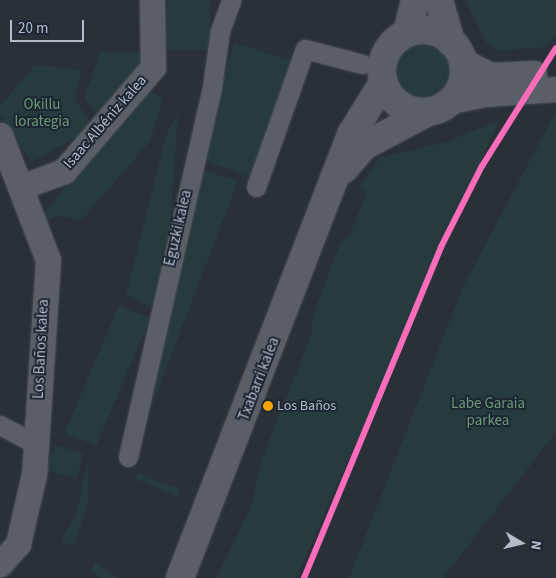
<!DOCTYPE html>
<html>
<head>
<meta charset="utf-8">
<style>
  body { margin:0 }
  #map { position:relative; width:556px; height:578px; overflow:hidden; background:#2a3038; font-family:"Source Sans 3",sans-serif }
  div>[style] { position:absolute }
  .green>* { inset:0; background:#273a3e; transform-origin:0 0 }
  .round { border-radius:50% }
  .roads { filter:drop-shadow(0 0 1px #484c53) drop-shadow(0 0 1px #484c53) }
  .pedestrian>* { height:19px; margin:-9.5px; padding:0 9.5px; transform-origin:9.5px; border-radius:9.5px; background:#5a5e66 }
  .minor>* { height:25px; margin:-12.5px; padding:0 12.5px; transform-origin:12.5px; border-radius:12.5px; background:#5a5e66 }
  .tertiary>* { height:28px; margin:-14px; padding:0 14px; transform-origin:14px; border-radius:14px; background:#5a5e66 }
  .tertiary>.ring { margin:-14px; padding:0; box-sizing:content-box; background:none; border:28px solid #5a5e66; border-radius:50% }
  .rail-1>* { height:6px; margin:-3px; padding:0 3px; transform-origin:3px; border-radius:3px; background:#fb6dba }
  .dots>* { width:14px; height:14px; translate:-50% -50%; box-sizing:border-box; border:2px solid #1d2633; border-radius:50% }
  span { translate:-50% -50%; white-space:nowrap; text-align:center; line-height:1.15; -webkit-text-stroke:4px #1d2633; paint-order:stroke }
  .bus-label { font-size:14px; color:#b4bcc9 }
  .left { translate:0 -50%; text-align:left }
  .park-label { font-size:15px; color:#6b9a76 }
  .street-label { font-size:15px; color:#b4bcc9 }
  .north { position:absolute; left:496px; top:518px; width:50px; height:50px; -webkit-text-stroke:4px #1d2633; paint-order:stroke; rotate:99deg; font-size:14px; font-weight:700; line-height:20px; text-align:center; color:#b4bcc9 }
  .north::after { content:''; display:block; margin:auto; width:18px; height:22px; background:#b4bcc9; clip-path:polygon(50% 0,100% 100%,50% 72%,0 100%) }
  .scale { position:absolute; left:10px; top:20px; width:74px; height:22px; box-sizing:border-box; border:2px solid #b4bcc9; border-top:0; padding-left:6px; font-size:15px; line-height:18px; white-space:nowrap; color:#b4bcc9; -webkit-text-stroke:4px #1d2633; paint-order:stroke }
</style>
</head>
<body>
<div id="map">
  <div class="green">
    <div style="left:167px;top:0;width:43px;height:50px"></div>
    <div style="clip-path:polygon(465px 0,556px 0,556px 35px,546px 47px,500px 51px,487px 44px)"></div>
    <div class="round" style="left:391px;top:40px;width:66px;height:66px"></div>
    <div style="clip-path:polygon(234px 42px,294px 62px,253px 179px,202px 159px)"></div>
    <div style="clip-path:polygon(101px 51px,140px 53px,143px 69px,101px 123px,84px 97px)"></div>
    <div style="clip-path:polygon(35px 65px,81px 70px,75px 99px,94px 128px,32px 162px,0 116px,0 106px)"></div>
    <div style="clip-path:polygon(147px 88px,163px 99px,150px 141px,81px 221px,57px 215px,45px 223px,43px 214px)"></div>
    <div style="clip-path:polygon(556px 111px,556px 432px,443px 578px,349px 578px,463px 287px)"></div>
    <div style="clip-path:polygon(178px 114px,169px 239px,162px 251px,165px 258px,153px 309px,126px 294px,168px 129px)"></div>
    <div style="clip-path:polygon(499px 120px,296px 578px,216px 578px,251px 507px,261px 461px,311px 336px,313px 315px,341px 241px,349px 236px,367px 193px,359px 188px,380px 158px,446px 142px)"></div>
    <div style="clip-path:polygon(199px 169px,238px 181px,137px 445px)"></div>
    <div style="left:119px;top:305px;width:34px;height:139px;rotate:23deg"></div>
    <div style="clip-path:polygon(56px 445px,83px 453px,77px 479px,45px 470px)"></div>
    <div style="clip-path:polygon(89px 455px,88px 503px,73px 547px,61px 540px,76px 515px)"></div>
    <div style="clip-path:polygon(137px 473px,180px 489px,177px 497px,136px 479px)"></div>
    <div style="clip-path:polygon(95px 562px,118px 578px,102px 578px,90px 571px)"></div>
  </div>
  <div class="roads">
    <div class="pedestrian">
      <div style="left:256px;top:187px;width:146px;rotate:-70.5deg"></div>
      <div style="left:305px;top:49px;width:59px;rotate:14.7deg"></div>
      <div style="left:0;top:425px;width:40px;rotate:28deg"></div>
      <div style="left:128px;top:457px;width:379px;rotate:-77.2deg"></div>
      <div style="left:212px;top:87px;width:57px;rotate:-81.9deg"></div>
      <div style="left:220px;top:31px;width:33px;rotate:-70deg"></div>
    </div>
    <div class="minor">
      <div style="left:461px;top:60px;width:34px;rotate:27deg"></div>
      <div style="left:491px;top:75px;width:43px;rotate:-2.7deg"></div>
      <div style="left:451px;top:101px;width:35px;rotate:-12deg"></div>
      <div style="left:485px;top:94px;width:71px;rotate:-4deg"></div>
      <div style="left:0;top:135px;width:134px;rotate:69deg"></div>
      <div style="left:48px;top:260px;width:214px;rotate:93.7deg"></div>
      <div style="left:34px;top:474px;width:72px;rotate:102.9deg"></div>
      <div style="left:18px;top:544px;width:27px;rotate:132deg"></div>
      <div style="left:21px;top:187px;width:46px;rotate:-20.4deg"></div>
      <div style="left:64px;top:171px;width:137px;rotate:-49.4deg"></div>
      <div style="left:153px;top:67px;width:67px;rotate:-90.9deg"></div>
    </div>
    <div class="tertiary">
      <div style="left:439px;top:0;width:44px;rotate:74.1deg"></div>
      <div class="ring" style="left:382px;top:30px;width:54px;height:54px"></div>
      <div style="left:407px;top:33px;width:34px;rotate:-76deg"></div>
      <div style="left:344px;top:169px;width:30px;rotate:-49deg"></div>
      <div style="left:364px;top:146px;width:70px;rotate:-28deg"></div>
      <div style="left:180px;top:578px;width:477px;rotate:-68.9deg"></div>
      <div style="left:352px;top:133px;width:59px;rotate:-58.2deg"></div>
    </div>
  </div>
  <div class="rail-1">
    <div style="left:304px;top:578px;width:358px;rotate:-67.5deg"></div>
    <div style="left:441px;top:247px;width:91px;rotate:-63.2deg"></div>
    <div style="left:482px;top:166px;width:139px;rotate:-57.9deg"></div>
  </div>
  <div class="dots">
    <div style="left:268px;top:406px;background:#f7a600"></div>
  </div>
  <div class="bus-label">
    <span class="left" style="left:277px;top:406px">Los Baños</span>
  </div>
  <div class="park-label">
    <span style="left:42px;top:113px">Okillu<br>lorategia</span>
    <span style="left:488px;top:412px">Labe Garaia<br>parkea</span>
  </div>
  <div class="street-label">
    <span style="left:105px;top:122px;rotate:-49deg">Isaac Albéniz kalea</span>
    <span style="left:178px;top:228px;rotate:-77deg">Eguzki kalea</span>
    <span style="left:41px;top:349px;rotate:-87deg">Los Baños kalea</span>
    <span style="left:259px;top:379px;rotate:-69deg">Txabarri kalea</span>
  </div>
  <div class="north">N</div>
  <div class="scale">20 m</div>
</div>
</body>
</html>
